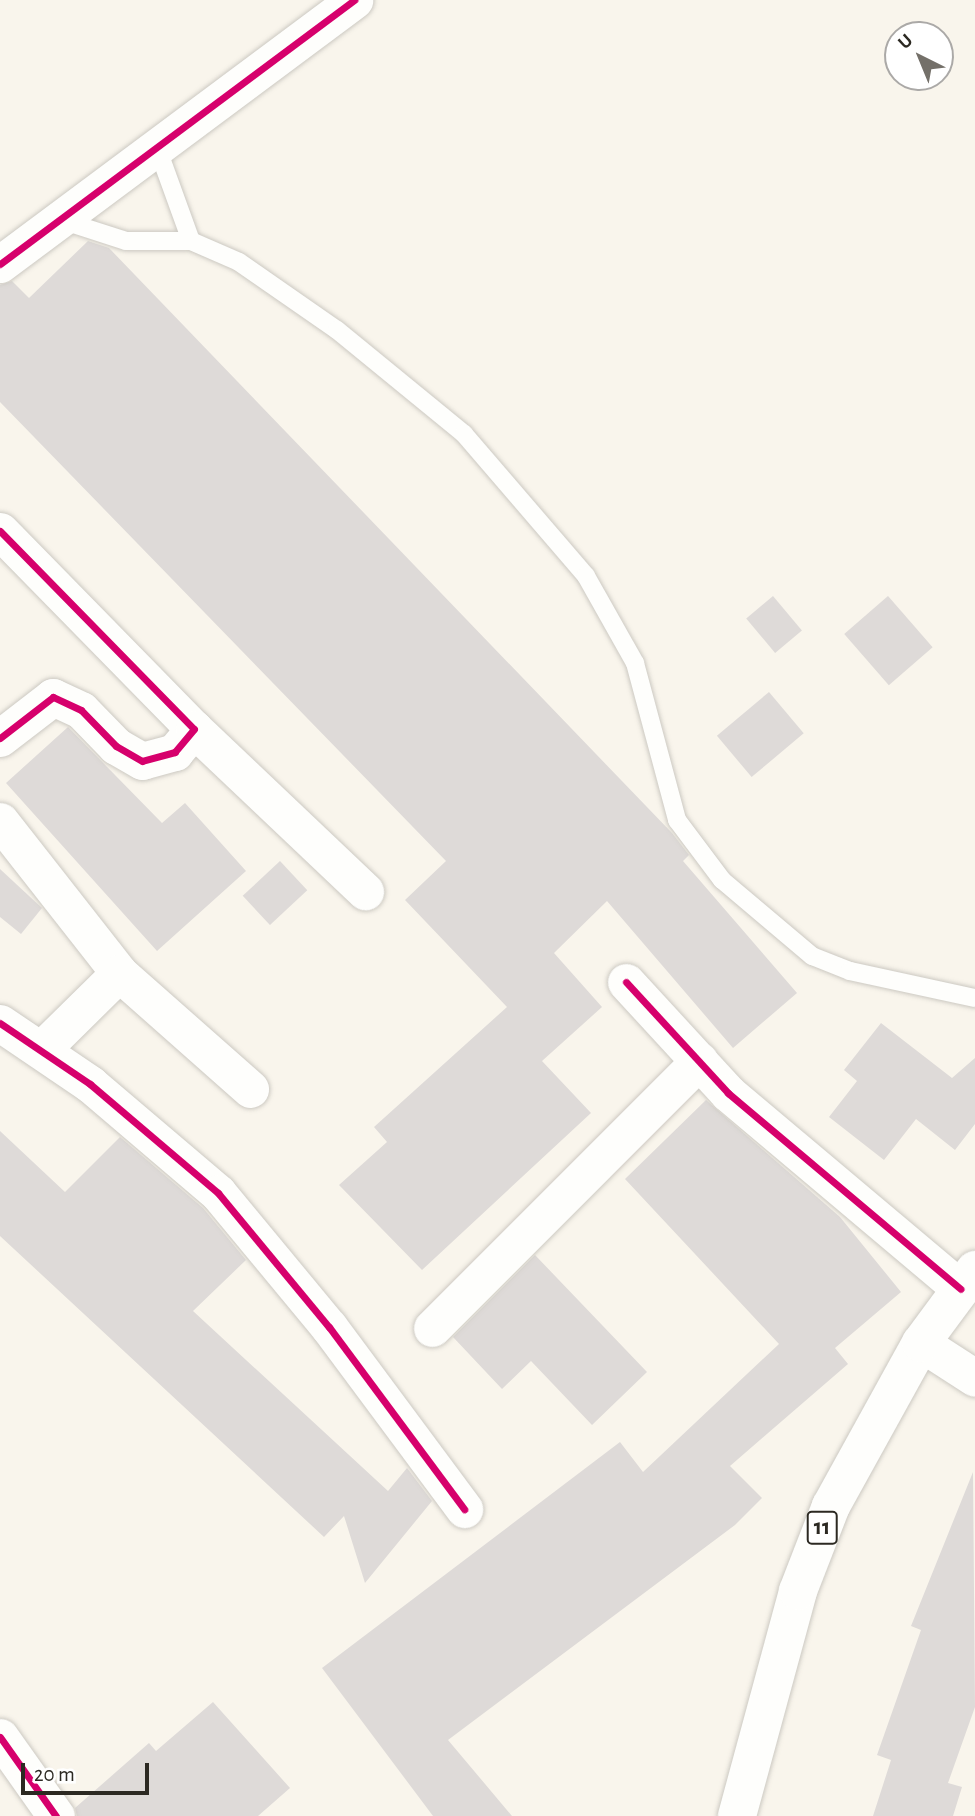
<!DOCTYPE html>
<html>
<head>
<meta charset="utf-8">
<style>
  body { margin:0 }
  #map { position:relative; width:975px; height:1816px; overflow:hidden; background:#f9f5ec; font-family:"Alegreya Sans",sans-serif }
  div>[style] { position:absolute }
  .building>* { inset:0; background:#dedad8; transform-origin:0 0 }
  .roads { filter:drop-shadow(0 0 2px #ccc9c2) drop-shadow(0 0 2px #ccc9c2) }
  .service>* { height:18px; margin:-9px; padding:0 9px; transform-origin:9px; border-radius:9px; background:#fefefc }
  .minor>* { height:37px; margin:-18.5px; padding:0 18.5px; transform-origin:18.5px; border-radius:18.5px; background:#fefefc }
  .trunk>* { height:38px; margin:-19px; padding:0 19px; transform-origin:19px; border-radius:19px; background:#fefefc }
  .cycleway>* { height:7px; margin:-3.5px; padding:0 3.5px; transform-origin:3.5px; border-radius:3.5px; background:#d6006c }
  span { translate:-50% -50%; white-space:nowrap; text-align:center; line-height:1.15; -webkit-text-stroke:6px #fff; paint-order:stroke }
  .shield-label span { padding:2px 5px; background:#fff; border:2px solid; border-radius:5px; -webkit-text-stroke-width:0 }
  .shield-label { font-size:23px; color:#2c2922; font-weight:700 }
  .north { position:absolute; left:884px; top:21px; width:70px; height:70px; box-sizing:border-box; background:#fff; border:2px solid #aba9a7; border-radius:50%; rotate:317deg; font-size:19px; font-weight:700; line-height:28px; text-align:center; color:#2c2922 }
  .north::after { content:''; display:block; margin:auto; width:24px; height:32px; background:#747069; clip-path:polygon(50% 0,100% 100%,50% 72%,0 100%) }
  .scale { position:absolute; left:21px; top:1763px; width:128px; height:32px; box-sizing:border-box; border:4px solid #2c2922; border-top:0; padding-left:9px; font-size:21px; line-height:24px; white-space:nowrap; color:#2c2922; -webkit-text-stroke:5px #fff; paint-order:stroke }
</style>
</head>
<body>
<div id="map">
  <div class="building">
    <div style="clip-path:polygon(88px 241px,109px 248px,672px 833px,689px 855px,683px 861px,797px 993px,733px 1048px,607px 901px,554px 953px,602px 1007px,542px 1061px,591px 1113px,422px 1270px,339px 1185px,387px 1142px,374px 1127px,507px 1007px,405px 900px,446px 861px,0 402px,0 285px,12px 281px,29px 298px)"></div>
    <div style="left:773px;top:596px;width:45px;height:35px;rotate:50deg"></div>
    <div style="left:888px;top:596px;width:68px;height:58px;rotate:49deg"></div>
    <div style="left:769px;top:692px;width:54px;height:68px;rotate:50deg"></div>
    <div style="clip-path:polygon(68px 727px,162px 823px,185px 803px,246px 871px,157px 951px,6px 783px)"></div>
    <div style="left:280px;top:861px;width:40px;height:51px;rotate:47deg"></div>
    <div style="clip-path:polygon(0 869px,42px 908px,21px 934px,0 917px)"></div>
    <div style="clip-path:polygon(881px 1023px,952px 1078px,975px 1058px,975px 1124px,955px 1150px,916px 1119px,884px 1160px,829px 1117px,857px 1081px,844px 1070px)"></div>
    <div style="clip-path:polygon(706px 1100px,840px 1217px,901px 1292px,835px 1348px,848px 1364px,730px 1466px,762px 1498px,735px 1525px,448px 1740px,512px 1816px,433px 1816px,322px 1668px,620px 1442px,643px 1472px,779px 1344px,625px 1179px)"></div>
    <div style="clip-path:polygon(0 1131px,65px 1192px,120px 1137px,203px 1208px,246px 1260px,193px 1311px,388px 1491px,407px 1468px,432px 1501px,365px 1583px,344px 1516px,324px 1537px,0 1236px)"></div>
    <div style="clip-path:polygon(535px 1255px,647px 1372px,592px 1425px,531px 1361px,502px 1389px,453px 1337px)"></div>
    <div style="clip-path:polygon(973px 1472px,975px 1707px,948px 1783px,962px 1787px,953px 1816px,873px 1816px,891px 1760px,877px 1755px,921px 1630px,911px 1626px)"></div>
    <div style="clip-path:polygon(213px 1702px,290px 1788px,258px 1816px,77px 1816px,75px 1808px,149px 1743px,156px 1751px)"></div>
  </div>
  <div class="roads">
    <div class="service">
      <div style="left:157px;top:147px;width:100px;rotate:70.1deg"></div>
      <div style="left:61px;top:220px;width:68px;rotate:17.9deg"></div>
      <div style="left:126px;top:241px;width:65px"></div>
      <div style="left:191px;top:241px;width:52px;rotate:23.6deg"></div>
      <div style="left:239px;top:262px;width:119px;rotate:34.8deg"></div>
      <div style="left:337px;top:330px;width:164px;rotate:39.3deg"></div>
      <div style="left:464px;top:434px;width:187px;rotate:49.3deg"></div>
      <div style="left:586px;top:576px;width:100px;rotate:60.6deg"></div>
      <div style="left:635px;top:663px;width:163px;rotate:75deg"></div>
      <div style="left:677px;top:820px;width:75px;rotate:53.1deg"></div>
      <div style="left:722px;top:880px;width:118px;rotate:40.2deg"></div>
      <div style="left:812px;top:956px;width:41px;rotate:21.5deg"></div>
      <div style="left:850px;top:971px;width:128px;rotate:12.2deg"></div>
    </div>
    <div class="minor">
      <div style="left:0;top:264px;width:442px;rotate:-36.7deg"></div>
      <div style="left:0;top:531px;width:277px;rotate:45.6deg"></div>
      <div style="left:194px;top:729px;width:30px;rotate:130deg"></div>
      <div style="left:175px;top:752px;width:34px;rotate:165deg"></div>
      <div style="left:142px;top:761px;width:30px;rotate:-150deg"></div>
      <div style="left:116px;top:746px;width:50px;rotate:-134.2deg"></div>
      <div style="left:81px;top:710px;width:31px;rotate:-155deg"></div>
      <div style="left:53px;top:697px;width:67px;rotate:142.3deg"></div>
      <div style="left:194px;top:729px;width:236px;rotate:43.5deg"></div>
      <div style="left:0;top:821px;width:193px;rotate:51.9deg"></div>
      <div style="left:119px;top:973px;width:175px;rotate:41.5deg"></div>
      <div style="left:626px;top:982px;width:151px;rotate:47.4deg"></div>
      <div style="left:728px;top:1093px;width:304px;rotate:40.1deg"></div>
      <div style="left:0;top:1023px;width:109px;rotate:34.1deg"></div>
      <div style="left:90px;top:1084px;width:168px;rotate:40.4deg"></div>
      <div style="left:218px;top:1193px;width:174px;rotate:50.4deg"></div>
      <div style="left:329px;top:1327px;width:227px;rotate:53.4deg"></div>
      <div style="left:43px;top:1048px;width:107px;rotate:-44.6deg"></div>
      <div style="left:432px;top:1328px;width:378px;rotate:-45deg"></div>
      <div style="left:921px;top:1343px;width:64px;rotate:32.9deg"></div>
      <div style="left:0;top:1737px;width:97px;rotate:54.7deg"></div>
    </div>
    <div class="trunk">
      <div style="left:737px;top:1816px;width:233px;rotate:-74.8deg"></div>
      <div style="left:798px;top:1591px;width:91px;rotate:-68.8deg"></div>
      <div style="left:831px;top:1506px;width:186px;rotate:-61.1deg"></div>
      <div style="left:921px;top:1343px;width:91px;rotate:-53.5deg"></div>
    </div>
  </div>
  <div class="cycleway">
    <div style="left:0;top:264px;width:442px;rotate:-36.7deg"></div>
    <div style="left:0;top:531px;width:277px;rotate:45.6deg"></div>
    <div style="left:194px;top:729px;width:30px;rotate:130deg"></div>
    <div style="left:175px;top:752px;width:34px;rotate:165deg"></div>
    <div style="left:142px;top:761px;width:30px;rotate:-150deg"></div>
    <div style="left:116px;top:746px;width:50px;rotate:-134.2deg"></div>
    <div style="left:81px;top:710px;width:31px;rotate:-155deg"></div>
    <div style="left:53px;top:697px;width:67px;rotate:142.3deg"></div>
    <div style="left:626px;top:982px;width:151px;rotate:47.4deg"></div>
    <div style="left:728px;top:1093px;width:304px;rotate:40.1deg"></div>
    <div style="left:0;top:1023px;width:109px;rotate:34.1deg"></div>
    <div style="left:90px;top:1084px;width:168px;rotate:40.4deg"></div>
    <div style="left:218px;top:1193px;width:174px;rotate:50.4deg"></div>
    <div style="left:329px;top:1327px;width:227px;rotate:53.4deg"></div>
    <div style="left:0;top:1737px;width:97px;rotate:54.7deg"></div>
  </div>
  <div class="shield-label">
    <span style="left:822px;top:1528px">11</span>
  </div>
  <div class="north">U</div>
  <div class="scale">20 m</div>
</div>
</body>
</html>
